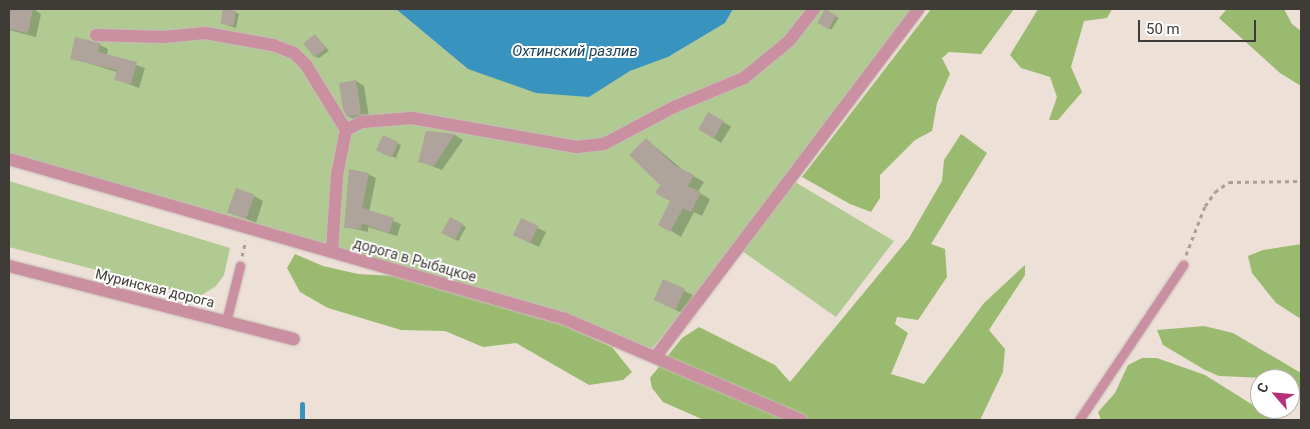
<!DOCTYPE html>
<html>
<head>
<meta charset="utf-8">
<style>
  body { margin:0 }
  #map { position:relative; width:1310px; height:429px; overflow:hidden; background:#ece0d7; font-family:Roboto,sans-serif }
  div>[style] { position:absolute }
  .green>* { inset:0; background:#b0ca92 }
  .forest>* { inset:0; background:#9abb6f }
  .water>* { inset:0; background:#3893bf }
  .shadow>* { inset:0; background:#0003; transform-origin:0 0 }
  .stream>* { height:5px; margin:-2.5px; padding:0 2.5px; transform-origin:2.5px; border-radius:2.5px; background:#3893bf }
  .building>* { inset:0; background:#afa49b; transform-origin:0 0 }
  .path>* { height:3px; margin-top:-1.5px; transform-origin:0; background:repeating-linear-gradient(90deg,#a9a099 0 4px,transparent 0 8px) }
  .roads { filter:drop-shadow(0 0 1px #c6bcb4) drop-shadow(0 0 1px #c6bcb4) }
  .lane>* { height:9px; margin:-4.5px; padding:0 4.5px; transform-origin:4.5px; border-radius:4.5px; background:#ca8fa0 }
  .street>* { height:12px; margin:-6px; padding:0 6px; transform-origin:6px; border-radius:6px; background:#ca8fa0 }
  span { translate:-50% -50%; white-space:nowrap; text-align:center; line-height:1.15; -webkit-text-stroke:4px #fff; paint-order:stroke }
  .street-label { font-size:14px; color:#3f3b37 }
  .water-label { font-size:15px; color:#1b4255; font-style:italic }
  .frame { position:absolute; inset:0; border:10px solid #3f3b37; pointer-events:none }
  .north { position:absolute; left:1250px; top:369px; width:50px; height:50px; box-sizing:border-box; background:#fff; border:1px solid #b2b1af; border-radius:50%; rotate:297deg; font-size:14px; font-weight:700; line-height:20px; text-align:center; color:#3f3b37 }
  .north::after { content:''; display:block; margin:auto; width:18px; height:22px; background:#b4317a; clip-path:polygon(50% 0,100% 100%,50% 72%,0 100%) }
  .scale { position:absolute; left:1138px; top:20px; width:118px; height:22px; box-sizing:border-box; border:2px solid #3f3b37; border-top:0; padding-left:6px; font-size:15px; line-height:18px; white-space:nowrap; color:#3f3b37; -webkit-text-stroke:4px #fff; paint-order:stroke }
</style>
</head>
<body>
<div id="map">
  <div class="green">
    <div style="clip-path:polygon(9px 9px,396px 9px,468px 69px,589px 97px,630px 71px,668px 57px,725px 23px,733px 9px,921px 9px,785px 176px,894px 241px,836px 317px,735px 246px,652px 349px,546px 308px,9px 155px)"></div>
    <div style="clip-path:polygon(9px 181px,230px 248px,224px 275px,216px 286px,199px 297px,9px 247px)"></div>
  </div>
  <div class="forest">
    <div style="clip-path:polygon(931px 9px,1014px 9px,981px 54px,949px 52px,942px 58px,950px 74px,937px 103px,932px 131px,915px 140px,880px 175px,880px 198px,871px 212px,850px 204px,802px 177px)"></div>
    <div style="clip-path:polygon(1038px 9px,1112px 9px,1107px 18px,1084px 21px,1071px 67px,1082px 92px,1058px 120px,1049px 120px,1057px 97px,1050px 77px,1021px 68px,1010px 55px)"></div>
    <div style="clip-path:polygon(1227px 9px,1284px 9px,1292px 24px,1301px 31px,1301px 86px,1280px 73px,1219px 18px)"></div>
    <div style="clip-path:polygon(961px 134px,987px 153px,931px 244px,945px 249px,947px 277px,918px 320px,897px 317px,895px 324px,908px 333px,891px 374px,924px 384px,984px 303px,1025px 265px,1025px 275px,989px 330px,1005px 349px,1003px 372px,980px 420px,704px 420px,663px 402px,652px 388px,650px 378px,682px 338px,699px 327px,775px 365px,790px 382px,909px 238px,942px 181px,944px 160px)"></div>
    <div style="clip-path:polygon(1301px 244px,1301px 319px,1276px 303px,1252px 273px,1248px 256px,1263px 250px)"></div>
    <div style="clip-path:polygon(295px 254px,323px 266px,358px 274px,393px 276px,563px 325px,612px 347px,632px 372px,623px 380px,589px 385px,516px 343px,483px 347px,445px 331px,401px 330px,328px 308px,300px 292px,287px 268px)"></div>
    <div style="clip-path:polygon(1204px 326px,1233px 333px,1301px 373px,1301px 393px,1290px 387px,1290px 379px,1219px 376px,1205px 370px,1163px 345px,1157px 330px)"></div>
    <div style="clip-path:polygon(1142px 358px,1157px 358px,1205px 375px,1275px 419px,1289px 420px,1101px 420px,1098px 412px,1115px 393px,1128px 365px)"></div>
  </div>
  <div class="water">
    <div style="clip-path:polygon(396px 9px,733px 9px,725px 23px,668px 57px,630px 71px,589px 97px,536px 93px,468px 69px)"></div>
  </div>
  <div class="shadow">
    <div style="clip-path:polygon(9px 9px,33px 9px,41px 14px,36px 37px,9px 30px)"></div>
    <div style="left:826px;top:10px;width:15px;height:14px;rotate:32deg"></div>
    <div style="clip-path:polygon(235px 12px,239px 14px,236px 28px,221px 23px)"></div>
    <div style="clip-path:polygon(315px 35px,329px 51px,319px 58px,315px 56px)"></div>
    <div style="clip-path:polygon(76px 39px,100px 45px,108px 49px,107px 55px,145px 68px,139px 88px,115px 79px,117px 72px,71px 58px)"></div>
    <div style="clip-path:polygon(356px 81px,364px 86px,369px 118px,357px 121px,348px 116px)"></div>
    <div style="left:709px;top:113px;width:26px;height:19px;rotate:32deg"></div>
    <div style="clip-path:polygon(427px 133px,455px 135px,463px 140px,442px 170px,419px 161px)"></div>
    <div style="clip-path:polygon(646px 139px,683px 170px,704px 182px,698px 192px,710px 199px,702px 216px,694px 212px,681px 237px,670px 230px,672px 201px,661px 185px)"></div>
    <div style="clip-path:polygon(397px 143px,401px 145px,396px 158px,382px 152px)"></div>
    <div style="clip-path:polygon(368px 174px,376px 178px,369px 212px,401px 224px,397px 236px,368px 227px,368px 232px,346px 227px)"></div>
    <div style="clip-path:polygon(254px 196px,263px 201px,256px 223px,229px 212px)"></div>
    <div style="left:451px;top:219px;width:17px;height:16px;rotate:28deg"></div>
    <div style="clip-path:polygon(522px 220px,546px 232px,539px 247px,523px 239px)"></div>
    <div style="clip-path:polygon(663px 281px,693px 295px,684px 314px,663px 304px)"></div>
  </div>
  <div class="stream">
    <div style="left:302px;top:420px;width:16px;rotate:-90deg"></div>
  </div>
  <div class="building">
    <div style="clip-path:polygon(9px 9px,33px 9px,28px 33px,9px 29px)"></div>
    <div style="left:223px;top:9px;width:13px;height:15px;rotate:9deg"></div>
    <div style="left:825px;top:9px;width:13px;height:16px;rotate:29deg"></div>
    <div style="left:315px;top:34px;width:18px;height:15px;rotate:52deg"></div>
    <div style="clip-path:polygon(75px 37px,100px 43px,98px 52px,137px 62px,131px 84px,114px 80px,117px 70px,70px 59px)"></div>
    <div style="clip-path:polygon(356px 80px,361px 114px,347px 117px,343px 109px,339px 83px)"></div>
    <div style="left:708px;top:112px;width:18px;height:20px;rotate:29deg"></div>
    <div style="clip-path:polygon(426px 131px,455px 134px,434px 166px,418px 162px)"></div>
    <div style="left:383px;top:135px;width:17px;height:17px;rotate:25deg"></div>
    <div style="clip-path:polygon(646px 138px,674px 165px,694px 175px,688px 186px,701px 192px,691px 212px,683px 208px,670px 232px,658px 225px,670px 201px,655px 193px,660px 185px,629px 155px)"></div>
    <div style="clip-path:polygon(349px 169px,369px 173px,362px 208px,394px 218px,389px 233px,361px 223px,361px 229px,344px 228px)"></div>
    <div style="left:236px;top:188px;width:20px;height:26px;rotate:20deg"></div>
    <div style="left:450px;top:217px;width:15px;height:18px;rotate:28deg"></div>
    <div style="left:521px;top:218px;width:19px;height:19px;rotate:25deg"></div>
    <div style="left:663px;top:279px;width:24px;height:23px;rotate:24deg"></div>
  </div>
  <div class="path">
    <div style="left:1186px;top:255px;width:53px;rotate:-68.8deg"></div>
    <div style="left:1205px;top:206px;width:17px;rotate:-54deg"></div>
    <div style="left:1215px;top:192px;width:17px;rotate:-36deg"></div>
    <div style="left:1229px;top:182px;width:72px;rotate:-0.8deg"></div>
    <div style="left:242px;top:256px;width:16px;rotate:-76deg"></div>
  </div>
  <div class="roads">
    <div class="lane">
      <div style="left:226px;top:322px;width:58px;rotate:-76deg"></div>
      <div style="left:1079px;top:420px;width:187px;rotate:-56.1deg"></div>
    </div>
    <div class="street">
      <div style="left:96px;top:35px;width:67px;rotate:1.7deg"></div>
      <div style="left:163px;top:37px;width:42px;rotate:-5.4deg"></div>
      <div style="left:205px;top:33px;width:69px;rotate:10deg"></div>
      <div style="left:273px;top:45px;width:22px;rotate:21deg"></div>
      <div style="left:294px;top:53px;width:17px;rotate:45deg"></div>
      <div style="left:306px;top:65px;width:76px;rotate:58.4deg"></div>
      <div style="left:346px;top:130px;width:18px;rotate:-27deg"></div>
      <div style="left:362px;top:122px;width:50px;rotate:-4.6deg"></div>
      <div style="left:412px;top:118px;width:167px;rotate:10deg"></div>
      <div style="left:576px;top:147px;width:28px;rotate:-6deg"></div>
      <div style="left:604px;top:144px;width:79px;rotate:-27.9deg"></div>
      <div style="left:674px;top:107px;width:76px;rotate:-22.5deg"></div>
      <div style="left:744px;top:78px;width:58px;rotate:-39.4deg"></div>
      <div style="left:789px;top:41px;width:41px;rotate:-52deg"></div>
      <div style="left:9px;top:159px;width:579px;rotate:16.05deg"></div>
      <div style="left:565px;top:319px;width:257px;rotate:23.2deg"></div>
      <div style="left:332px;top:251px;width:76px;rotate:-86.2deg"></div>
      <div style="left:337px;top:175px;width:46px;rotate:-78.7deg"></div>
      <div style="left:9px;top:266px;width:294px;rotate:14.4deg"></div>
      <div style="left:656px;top:356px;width:435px;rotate:-52.9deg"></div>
    </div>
  </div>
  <div class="street-label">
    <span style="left:415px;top:260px;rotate:16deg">дорога в Рыбацкое</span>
    <span style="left:155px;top:288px;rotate:14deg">Муринская дорога</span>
  </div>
  <div class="water-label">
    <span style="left:575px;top:52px">Охтинский разлив</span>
  </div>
  <div class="frame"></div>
  <div class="north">С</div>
  <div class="scale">50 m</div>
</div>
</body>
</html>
